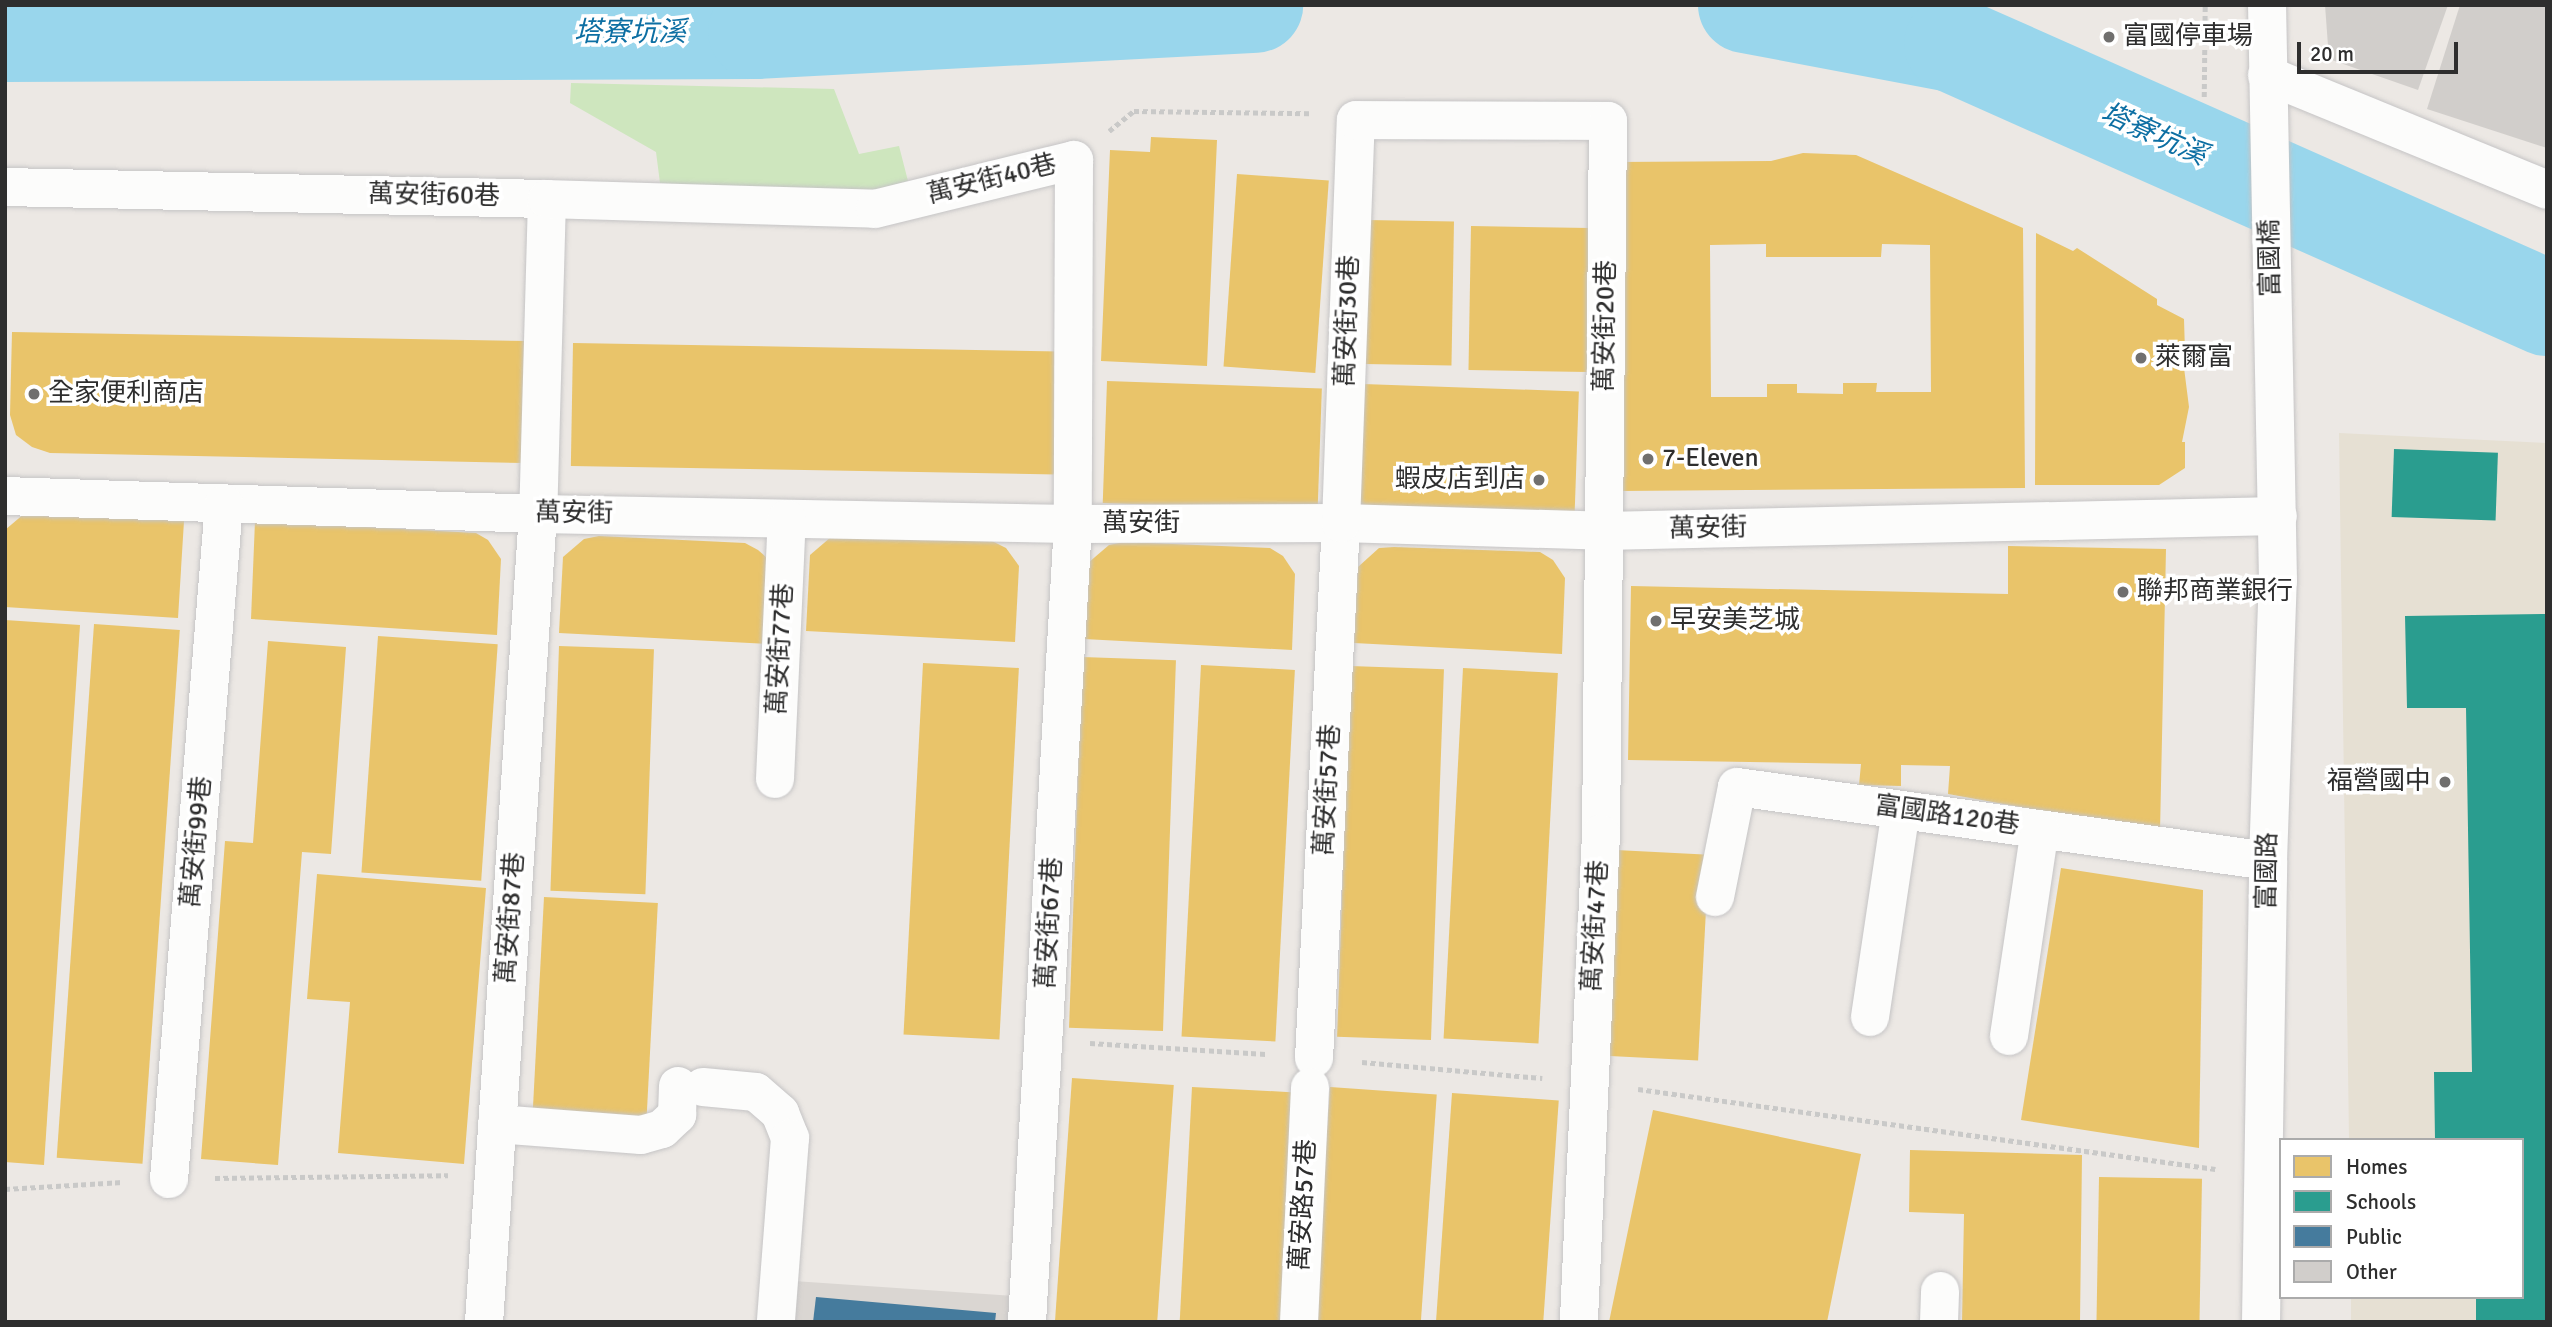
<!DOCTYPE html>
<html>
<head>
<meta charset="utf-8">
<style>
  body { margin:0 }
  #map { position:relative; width:2552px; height:1327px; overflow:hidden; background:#ece8e4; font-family:Signika,"Noto Sans TC",sans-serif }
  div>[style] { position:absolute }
  .education>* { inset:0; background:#e6e0d3 }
  .green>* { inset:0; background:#cee6be }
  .plaza>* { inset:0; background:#dad6d2 }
  .homes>* { inset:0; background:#e9c46a; transform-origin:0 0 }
  .schools>* { inset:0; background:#2a9d8f; transform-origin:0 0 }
  .public>* { inset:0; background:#457b9d }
  .river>* { height:96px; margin:-48px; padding:0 48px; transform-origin:48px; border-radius:48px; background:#99d6ec }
  .building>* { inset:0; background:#d1cecb }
  .path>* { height:4.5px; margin-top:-2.25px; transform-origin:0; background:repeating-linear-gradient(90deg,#c9c9c8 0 5px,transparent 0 8.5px) }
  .roads { filter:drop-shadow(0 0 2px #c5c4c5) drop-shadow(0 0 2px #c5c4c5) }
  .minor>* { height:38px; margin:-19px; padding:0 19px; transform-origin:19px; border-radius:19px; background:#fcfcfb }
  .dots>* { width:19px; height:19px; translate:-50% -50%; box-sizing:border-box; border:4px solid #fff; border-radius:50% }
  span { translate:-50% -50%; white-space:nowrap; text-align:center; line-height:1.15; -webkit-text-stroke:7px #fff; paint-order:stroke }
  .poi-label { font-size:26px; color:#2e2e2e }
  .left { translate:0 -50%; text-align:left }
  .right { translate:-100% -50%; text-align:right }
  .street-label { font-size:26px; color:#2e2e2e }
  .water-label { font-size:28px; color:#0d6fa3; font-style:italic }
  .frame { position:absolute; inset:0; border:7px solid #2e2e2e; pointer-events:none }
  .legend { position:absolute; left:2279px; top:1138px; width:245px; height:161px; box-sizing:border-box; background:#fff; border:2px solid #ababab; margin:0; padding:9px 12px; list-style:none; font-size:21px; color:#2e2e2e }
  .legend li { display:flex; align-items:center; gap:14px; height:35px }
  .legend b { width:35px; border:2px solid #ababab }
  .scale { position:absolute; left:2297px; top:42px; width:161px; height:32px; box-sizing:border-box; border:4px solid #2e2e2e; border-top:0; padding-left:9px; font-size:21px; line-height:24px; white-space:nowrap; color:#2e2e2e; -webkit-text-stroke:5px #fff; paint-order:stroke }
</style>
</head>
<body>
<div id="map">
  <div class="education">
    <div style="clip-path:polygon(2339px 433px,2547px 443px,2547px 1322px,2351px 1322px,2351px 1297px,2522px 1297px,2522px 1140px,2349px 1140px)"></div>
  </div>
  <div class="green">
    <div style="clip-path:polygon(571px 83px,834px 89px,859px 154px,899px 146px,908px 181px,871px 191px,781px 195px,660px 183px,656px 152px,570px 103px)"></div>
  </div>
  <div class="plaza">
    <div style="clip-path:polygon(779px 1280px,1029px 1297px,1027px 1322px,776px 1322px)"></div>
  </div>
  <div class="homes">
    <div style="clip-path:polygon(1151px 137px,1217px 140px,1207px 366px,1101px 361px,1110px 150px,1150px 152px)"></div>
    <div style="clip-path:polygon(evenodd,1803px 153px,1856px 155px,2023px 228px,2025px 488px,1620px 491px,1616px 162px,1771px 161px,1803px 153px,1766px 244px,1766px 257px,1881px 257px,1882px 244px,1930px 245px,1931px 392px,1876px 392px,1877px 383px,1843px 383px,1843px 394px,1797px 393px,1797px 384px,1767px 384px,1767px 397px,1711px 397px,1710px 245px,1766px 244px)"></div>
    <div style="left:1237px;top:174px;width:92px;height:193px;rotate:4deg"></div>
    <div style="left:1367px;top:220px;width:87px;height:144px;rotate:1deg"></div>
    <div style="left:1471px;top:226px;width:119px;height:144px;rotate:1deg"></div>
    <div style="clip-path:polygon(2036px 233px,2073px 251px,2077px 248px,2157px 299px,2157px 305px,2184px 319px,2185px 352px,2182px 352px,2189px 407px,2182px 442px,2185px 442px,2185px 468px,2159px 485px,2035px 485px)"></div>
    <div style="clip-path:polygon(12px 332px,529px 341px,525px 463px,50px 453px,32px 447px,16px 435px,10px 415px)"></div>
    <div style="left:573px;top:343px;width:486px;height:123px;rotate:1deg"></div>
    <div style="left:1107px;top:381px;width:215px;height:122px;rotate:2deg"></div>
    <div style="left:1363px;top:384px;width:216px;height:121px;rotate:2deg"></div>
    <div style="clip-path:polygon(25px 513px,184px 521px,178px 618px,5px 607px,5px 530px)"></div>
    <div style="clip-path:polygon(255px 521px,476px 533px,488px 540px,501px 559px,497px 635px,251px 619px)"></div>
    <div style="clip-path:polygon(599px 536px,745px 543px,758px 550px,767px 558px,767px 644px,559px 633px,563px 557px,584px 539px)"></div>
    <div style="clip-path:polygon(831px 537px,992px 541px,1006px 548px,1019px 566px,1015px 642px,806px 631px,810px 555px)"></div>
    <div style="clip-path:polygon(1124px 542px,1270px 548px,1283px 556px,1295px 574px,1292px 650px,1084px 639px,1088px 563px,1109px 545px)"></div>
    <div style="clip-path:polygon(2008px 546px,2166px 549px,2160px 832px,1948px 794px,1950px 766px,1901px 765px,1901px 786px,1859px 785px,1861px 764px,1628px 760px,1631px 586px,2008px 594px)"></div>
    <div style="clip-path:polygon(1394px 547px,1540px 552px,1553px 560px,1565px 578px,1562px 654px,1354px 643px,1358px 567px,1379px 548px)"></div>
    <div style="clip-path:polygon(5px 620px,80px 625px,44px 1165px,5px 1162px)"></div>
    <div style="left:94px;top:624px;width:86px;height:535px;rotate:4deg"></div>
    <div style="left:378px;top:636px;width:120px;height:237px;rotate:4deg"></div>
    <div style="clip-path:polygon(268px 641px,346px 647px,331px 854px,302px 852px,278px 1165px,201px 1159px,225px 841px,253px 843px)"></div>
    <div style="left:559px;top:646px;width:95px;height:245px;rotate:2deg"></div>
    <div style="left:1082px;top:657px;width:94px;height:371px;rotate:2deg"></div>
    <div style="left:923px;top:663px;width:96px;height:372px;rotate:3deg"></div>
    <div style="left:1201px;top:665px;width:94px;height:372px;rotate:3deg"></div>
    <div style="left:1350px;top:666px;width:94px;height:371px;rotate:2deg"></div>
    <div style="left:1463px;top:668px;width:95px;height:371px;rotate:3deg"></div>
    <div style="left:1616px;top:850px;width:93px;height:206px;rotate:3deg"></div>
    <div style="clip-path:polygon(2061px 868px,2203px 890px,2199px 1148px,2021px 1120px)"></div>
    <div style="clip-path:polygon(317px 874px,486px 888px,464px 1164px,338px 1153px,350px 1002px,307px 999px)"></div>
    <div style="left:544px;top:897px;width:114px;height:219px;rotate:3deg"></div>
    <div style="left:1072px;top:1078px;width:102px;height:244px;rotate:4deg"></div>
    <div style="left:1192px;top:1087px;width:103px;height:235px;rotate:3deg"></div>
    <div style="left:1330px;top:1087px;width:107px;height:235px;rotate:4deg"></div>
    <div style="left:1452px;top:1093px;width:107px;height:229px;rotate:4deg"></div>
    <div style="clip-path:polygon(1653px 1110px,1861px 1154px,1827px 1322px,1609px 1322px)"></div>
    <div style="clip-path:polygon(1910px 1150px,2082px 1155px,2080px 1322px,1962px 1322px,1964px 1214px,1909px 1212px)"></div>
    <div style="left:2099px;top:1177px;width:103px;height:145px;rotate:1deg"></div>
  </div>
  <div class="schools">
    <div style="left:2394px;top:449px;width:104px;height:68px;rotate:2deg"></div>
    <div style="clip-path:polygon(2547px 614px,2547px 1322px,2476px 1322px,2476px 1297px,2522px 1297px,2522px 1140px,2435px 1140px,2434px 1072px,2472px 1072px,2466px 708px,2407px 708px,2405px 616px)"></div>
  </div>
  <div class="public">
    <div style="clip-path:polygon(816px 1297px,996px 1313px,995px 1322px,813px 1322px)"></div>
  </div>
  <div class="river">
    <div style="left:1746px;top:5px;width:210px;rotate:10.7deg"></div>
    <div style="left:1952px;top:44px;width:651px;rotate:23.93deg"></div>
    <div style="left:5px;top:34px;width:751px;rotate:-0.23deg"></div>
    <div style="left:756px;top:31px;width:500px;rotate:-3deg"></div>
  </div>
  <div class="building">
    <div style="clip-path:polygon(2325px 5px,2448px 5px,2418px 90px,2329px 59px)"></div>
    <div style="clip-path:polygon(2460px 5px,2547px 5px,2547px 148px,2427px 109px)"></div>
  </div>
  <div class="path">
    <div style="left:2204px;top:97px;width:92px;rotate:-89.4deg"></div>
    <div style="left:1109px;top:131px;width:32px;rotate:-39deg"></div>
    <div style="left:1134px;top:111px;width:176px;rotate:0.7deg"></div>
    <div style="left:1090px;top:1043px;width:176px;rotate:3.6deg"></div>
    <div style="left:1362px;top:1062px;width:181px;rotate:5.1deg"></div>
    <div style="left:1638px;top:1089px;width:583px;rotate:7.89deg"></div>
    <div style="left:215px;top:1178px;width:233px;rotate:-0.7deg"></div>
    <div style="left:5px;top:1189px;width:118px;rotate:-3.4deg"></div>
  </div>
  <div class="roads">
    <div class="minor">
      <div style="left:2267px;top:75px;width:303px;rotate:22.3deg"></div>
      <div style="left:5px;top:187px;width:542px;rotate:1.27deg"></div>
      <div style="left:547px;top:199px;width:315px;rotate:91.6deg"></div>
      <div style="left:538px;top:514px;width:810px;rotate:93.82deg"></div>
      <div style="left:547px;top:199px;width:328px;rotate:1.7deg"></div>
      <div style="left:875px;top:209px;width:205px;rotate:-13.8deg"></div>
      <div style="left:1074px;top:160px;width:364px;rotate:90.2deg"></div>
      <div style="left:1073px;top:524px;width:799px;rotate:93.3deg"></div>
      <div style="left:5px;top:496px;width:533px;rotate:1.93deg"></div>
      <div style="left:538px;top:514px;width:535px;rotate:1.07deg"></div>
      <div style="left:1073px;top:524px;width:268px;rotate:-0.2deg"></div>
      <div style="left:1341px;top:523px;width:263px;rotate:1.7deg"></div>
      <div style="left:1604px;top:531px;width:674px;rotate:-1.27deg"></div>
      <div style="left:775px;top:779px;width:260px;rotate:-87.4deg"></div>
      <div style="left:1715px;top:897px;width:112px;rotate:-78.7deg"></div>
      <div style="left:1737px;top:787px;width:536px;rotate:7.93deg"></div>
      <div style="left:1870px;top:1017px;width:209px;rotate:-81.5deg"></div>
      <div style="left:2009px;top:1036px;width:209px;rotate:-81.5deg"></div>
      <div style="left:1314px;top:1058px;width:536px;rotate:-87.11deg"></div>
      <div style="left:1341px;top:523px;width:403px;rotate:-87.9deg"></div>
      <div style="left:1356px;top:120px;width:252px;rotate:0.2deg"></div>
      <div style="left:1608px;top:121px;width:713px;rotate:90.56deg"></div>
      <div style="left:1601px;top:834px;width:488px;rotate:92.6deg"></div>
      <div style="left:703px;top:1087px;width:53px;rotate:5.4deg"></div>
      <div style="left:756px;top:1092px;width:32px;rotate:41deg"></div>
      <div style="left:780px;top:1113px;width:27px;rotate:68deg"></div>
      <div style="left:790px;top:1138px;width:185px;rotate:94.4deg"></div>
      <div style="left:497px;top:1124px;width:144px;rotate:4.4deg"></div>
      <div style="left:641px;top:1135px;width:22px;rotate:-16deg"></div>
      <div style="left:662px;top:1129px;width:21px;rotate:-43deg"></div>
      <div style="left:677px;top:1115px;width:29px;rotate:-88deg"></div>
      <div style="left:169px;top:1179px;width:677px;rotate:-85.34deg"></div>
      <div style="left:1299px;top:1322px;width:235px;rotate:-87.3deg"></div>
      <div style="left:1939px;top:1322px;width:31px;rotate:-88deg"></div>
      <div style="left:2261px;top:1322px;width:461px;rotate:-89.1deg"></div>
      <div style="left:2268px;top:861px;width:280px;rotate:-88deg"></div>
      <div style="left:2278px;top:581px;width:576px;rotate:-91.09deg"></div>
    </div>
  </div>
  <div class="dots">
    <div style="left:2109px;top:37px;background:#706f6e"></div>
    <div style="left:2141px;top:358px;background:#706f6e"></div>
    <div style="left:34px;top:394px;background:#706f6e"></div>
    <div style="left:1648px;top:459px;background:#706f6e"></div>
    <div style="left:1539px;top:480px;background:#706f6e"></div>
    <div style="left:2123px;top:592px;background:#706f6e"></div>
    <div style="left:1656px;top:621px;background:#706f6e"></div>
    <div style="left:2445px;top:782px;background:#706f6e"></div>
  </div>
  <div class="poi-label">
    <span class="left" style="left:2123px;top:37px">富國停車場</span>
    <span class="left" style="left:2155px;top:358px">萊爾富</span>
    <span class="left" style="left:48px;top:394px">全家便利商店</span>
    <span class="left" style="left:1662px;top:459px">7-Eleven</span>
    <span class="right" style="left:1525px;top:480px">蝦皮店到店</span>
    <span class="left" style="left:2137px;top:592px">聯邦商業銀行</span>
    <span class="left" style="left:1670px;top:621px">早安美芝城</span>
    <span class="right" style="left:2431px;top:782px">福營國中</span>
  </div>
  <div class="street-label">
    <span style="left:992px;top:180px;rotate:-14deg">萬安街40巷</span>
    <span style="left:434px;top:196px;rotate:1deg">萬安街60巷</span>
    <span style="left:2271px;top:258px;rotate:-91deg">富國橋</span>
    <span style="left:1348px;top:321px;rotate:-88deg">萬安街30巷</span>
    <span style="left:1606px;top:326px;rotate:-89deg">萬安街20巷</span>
    <span style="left:574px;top:514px;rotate:1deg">萬安街</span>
    <span style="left:1141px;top:524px">萬安街</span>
    <span style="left:1708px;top:529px;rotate:-1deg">萬安街</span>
    <span style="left:781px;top:649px;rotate:-87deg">萬安街77巷</span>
    <span style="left:1328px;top:790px;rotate:-87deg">萬安街57巷</span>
    <span style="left:1947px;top:816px;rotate:8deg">富國路120巷</span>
    <span style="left:197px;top:842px;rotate:-85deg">萬安街99巷</span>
    <span style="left:2268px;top:871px;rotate:-89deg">富國路</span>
    <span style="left:511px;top:918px;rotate:-86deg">萬安街87巷</span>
    <span style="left:1050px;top:923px;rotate:-87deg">萬安街67巷</span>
    <span style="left:1596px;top:926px;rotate:-87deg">萬安街47巷</span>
    <span style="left:1304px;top:1205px;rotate:-87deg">萬安路57巷</span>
  </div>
  <div class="water-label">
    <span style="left:630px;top:32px">塔寮坑溪</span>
    <span style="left:2154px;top:134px;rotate:24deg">塔寮坑溪</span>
  </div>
  <div class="frame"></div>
  <ul class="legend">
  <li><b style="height:19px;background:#e9c46a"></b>Homes</li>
  <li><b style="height:19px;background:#2a9d8f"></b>Schools</li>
  <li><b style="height:19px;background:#457b9d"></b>Public</li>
  <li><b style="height:19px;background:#d1cecb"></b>Other</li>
  </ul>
  <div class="scale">20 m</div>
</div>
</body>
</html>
